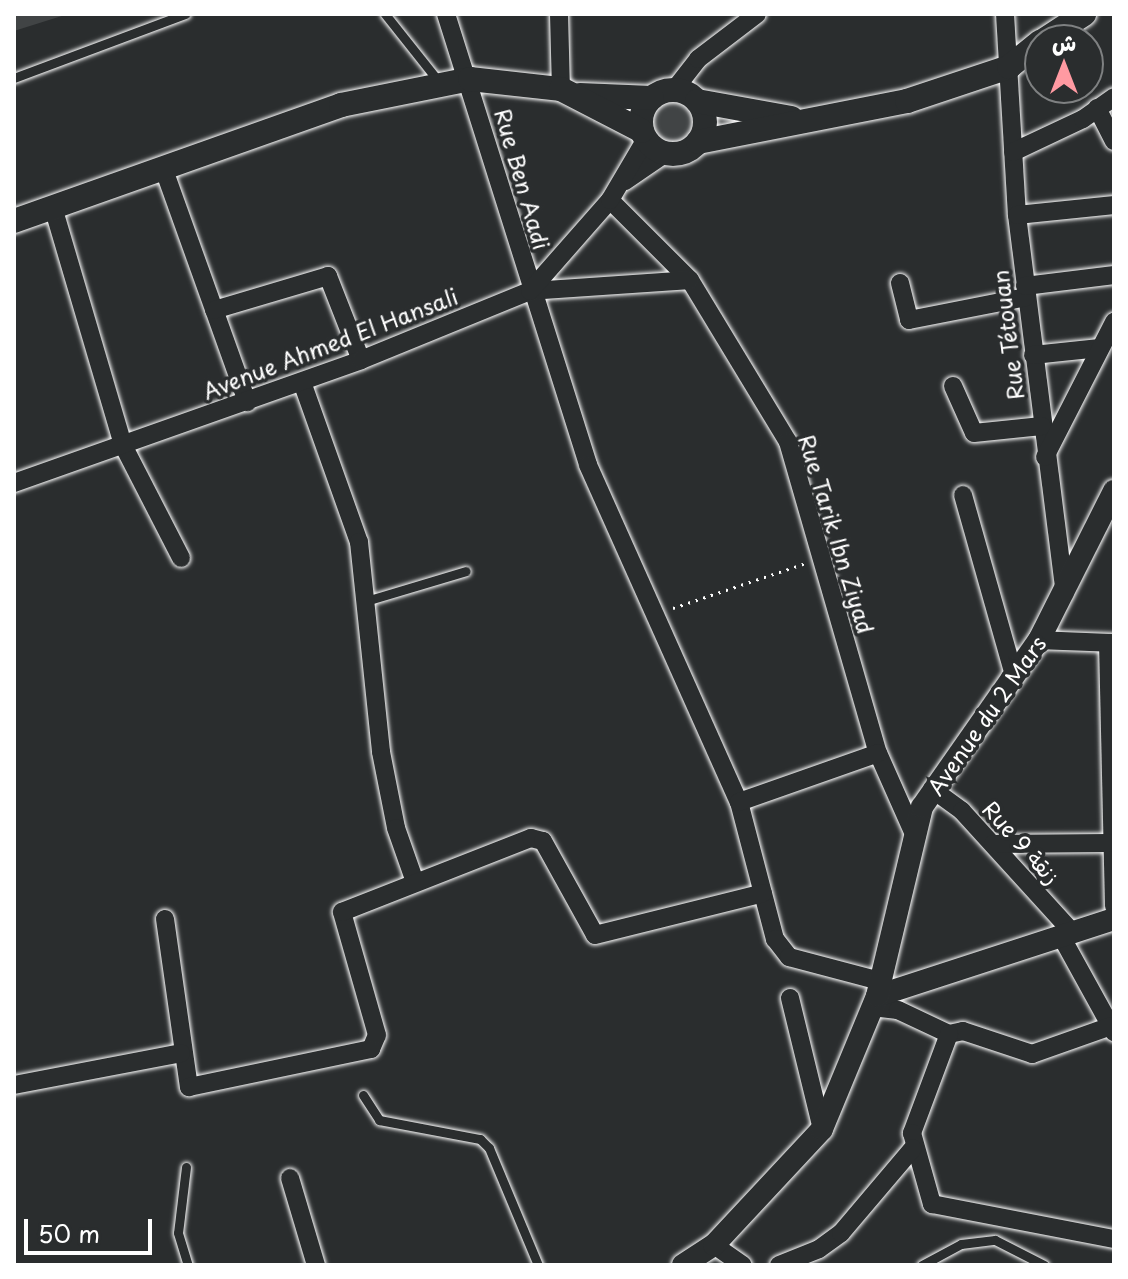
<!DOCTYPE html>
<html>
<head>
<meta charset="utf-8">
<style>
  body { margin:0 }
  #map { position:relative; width:1128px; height:1279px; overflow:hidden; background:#2a2d2e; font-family:"Playpen Sans","Playpen Sans Arabic",sans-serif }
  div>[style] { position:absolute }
  .green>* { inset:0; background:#414445 }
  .round { border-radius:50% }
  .path>* { height:3px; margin-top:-1.5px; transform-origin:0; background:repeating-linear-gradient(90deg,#fff 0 2px,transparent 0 8px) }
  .roads { filter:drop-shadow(0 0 2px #fff) drop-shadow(0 0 2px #fff) }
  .service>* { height:9px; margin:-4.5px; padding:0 4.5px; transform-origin:4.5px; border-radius:4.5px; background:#2a2d2e }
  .minor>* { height:18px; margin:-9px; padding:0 9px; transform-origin:9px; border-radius:9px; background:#2a2d2e }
  .tertiary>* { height:22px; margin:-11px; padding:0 11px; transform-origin:11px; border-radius:11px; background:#2a2d2e }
  .secondary>* { height:24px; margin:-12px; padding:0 12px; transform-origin:12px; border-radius:12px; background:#2a2d2e }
  .secondary>.ring { margin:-12px; padding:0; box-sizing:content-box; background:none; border:24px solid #2a2d2e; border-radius:50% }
  span { translate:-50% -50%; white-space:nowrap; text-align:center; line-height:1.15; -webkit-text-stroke:7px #2a2d2e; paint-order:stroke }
  .street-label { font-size:22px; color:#fff }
  .frame { position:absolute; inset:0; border:16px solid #fff; pointer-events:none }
  .north { position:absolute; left:1024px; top:24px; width:80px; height:80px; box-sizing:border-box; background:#2a2d2e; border:2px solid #7f8182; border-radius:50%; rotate:0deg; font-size:22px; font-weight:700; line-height:32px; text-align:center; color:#fff }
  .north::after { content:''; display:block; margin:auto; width:28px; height:36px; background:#ff9aa2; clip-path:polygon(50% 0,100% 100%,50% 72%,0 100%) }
  .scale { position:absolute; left:24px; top:1219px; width:128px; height:36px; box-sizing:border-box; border:4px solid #fff; border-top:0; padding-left:10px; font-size:24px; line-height:28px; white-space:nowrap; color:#fff; -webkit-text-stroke:6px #2a2d2e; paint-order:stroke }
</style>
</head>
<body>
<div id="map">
  <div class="green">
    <div style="clip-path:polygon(14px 14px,68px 14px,14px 31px)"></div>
    <div class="round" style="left:652px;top:102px;width:40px;height:40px"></div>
  </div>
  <div class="path">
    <div style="left:673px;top:608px;width:140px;rotate:-18.7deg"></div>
  </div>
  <div class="roads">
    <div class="service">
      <div style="left:385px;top:14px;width:87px;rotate:51.5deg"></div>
      <div style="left:14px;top:78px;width:183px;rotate:-20.5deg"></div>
      <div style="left:366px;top:601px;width:104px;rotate:-16.7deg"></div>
      <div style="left:363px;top:1095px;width:30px;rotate:57deg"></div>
      <div style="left:379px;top:1120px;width:103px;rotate:10.7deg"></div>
      <div style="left:480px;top:1139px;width:13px;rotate:45deg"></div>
      <div style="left:489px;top:1148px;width:127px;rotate:67.3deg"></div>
      <div style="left:186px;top:1167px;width:66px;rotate:96.9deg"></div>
      <div style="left:178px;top:1233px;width:34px;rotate:73deg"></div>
      <div style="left:922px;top:1265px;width:44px;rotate:-28.3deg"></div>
      <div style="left:961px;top:1244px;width:34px;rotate:-7deg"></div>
      <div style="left:995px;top:1240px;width:55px;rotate:27deg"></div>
    </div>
    <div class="minor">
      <div style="left:446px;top:14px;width:473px;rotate:72.5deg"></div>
      <div style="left:588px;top:465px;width:369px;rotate:65.9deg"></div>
      <div style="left:739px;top:802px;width:142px;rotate:75.3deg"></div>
      <div style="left:775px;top:939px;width:23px;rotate:52deg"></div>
      <div style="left:789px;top:957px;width:94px;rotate:14.8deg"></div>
      <div style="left:559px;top:14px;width:75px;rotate:88.5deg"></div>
      <div style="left:1005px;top:14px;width:201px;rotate:86.6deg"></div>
      <div style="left:1017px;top:215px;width:381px;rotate:82.8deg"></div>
      <div style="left:674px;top:90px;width:39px;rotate:-52deg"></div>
      <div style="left:698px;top:59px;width:74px;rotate:-37.3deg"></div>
      <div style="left:1097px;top:108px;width:37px;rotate:63deg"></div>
      <div style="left:1013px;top:152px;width:77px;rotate:-25.2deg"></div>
      <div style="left:1083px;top:119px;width:38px;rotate:-35deg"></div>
      <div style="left:163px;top:167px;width:250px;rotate:70.3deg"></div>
      <div style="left:625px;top:181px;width:50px;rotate:-34.3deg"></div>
      <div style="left:610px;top:200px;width:113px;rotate:45deg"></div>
      <div style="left:690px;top:280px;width:189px;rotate:58.8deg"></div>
      <div style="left:788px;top:442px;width:324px;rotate:73.9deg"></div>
      <div style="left:878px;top:753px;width:86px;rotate:66.1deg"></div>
      <div style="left:53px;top:207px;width:248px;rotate:73.6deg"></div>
      <div style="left:123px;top:445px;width:127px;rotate:62.8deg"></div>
      <div style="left:1017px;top:215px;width:98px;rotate:-5.9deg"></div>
      <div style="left:900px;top:283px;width:38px;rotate:76deg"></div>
      <div style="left:909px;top:320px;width:119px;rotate:-11.1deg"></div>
      <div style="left:1025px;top:286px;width:90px;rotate:-7deg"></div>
      <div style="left:530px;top:291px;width:160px;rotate:-3.9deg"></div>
      <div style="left:214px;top:310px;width:119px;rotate:-16.6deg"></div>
      <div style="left:328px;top:276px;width:90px;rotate:68.6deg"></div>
      <div style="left:1033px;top:355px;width:67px;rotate:-6deg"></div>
      <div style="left:302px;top:382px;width:170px;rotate:70.4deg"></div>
      <div style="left:359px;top:542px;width:211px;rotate:84deg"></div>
      <div style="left:381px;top:752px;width:77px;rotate:78.8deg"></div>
      <div style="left:396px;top:828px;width:57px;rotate:70.6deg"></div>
      <div style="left:953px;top:386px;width:51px;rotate:65.9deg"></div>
      <div style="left:974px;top:433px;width:68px;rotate:-5.9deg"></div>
      <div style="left:1045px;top:457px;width:152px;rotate:-62.9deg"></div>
      <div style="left:14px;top:483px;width:368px;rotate:-19.5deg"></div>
      <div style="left:361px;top:360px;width:183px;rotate:-22.2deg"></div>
      <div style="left:530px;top:291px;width:121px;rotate:-48.7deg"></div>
      <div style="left:610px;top:200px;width:71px;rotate:-59.5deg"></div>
      <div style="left:963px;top:495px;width:187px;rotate:74.2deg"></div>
      <div style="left:1039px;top:640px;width:75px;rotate:2.3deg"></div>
      <div style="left:1108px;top:643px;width:263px;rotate:88.7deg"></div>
      <div style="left:932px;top:789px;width:37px;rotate:36deg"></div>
      <div style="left:962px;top:811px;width:164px;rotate:47.7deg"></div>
      <div style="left:739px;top:802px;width:147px;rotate:-19.4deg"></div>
      <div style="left:993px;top:844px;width:116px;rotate:-0.5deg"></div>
      <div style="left:165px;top:919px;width:170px;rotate:81.9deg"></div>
      <div style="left:189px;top:1087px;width:186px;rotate:-11.8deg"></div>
      <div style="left:371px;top:1049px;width:15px;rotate:-67deg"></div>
      <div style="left:377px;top:1035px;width:128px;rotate:-105.9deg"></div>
      <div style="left:342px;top:912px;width:203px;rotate:-21.4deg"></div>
      <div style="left:531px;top:838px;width:12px;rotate:14deg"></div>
      <div style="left:543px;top:841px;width:107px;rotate:61deg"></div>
      <div style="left:595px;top:935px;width:173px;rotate:-14deg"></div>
      <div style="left:1061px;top:936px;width:110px;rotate:61.1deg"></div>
      <div style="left:790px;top:998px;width:135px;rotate:76.3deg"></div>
      <div style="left:872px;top:1007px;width:26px;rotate:7deg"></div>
      <div style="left:898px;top:1010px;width:56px;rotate:25.2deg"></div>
      <div style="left:949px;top:1034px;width:14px;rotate:-12deg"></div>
      <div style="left:963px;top:1031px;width:73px;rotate:18.4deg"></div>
      <div style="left:1032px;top:1054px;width:84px;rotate:-19.5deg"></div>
      <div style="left:949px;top:1034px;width:106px;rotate:110.5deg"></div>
      <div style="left:912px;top:1133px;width:74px;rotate:74.3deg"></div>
      <div style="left:932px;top:1204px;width:185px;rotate:10.9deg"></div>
      <div style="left:14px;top:1085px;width:170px;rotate:-10.8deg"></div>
      <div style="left:290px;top:1178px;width:91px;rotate:73.4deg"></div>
      <div style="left:714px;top:1245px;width:35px;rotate:35deg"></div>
      <div style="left:779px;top:1265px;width:43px;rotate:-21.8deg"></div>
      <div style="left:819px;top:1249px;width:27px;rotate:-36deg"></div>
      <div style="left:841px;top:1233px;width:111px;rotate:-49.7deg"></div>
    </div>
    <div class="tertiary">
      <div style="left:877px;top:996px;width:249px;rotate:-18deg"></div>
      <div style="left:683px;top:1265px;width:37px;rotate:-33deg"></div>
      <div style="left:714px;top:1245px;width:158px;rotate:-47deg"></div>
      <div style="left:822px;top:1129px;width:144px;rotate:-67.5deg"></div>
      <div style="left:877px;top:996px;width:194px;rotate:-76.6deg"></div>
      <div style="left:922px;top:807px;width:204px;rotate:-55deg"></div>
      <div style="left:1039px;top:640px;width:167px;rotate:-63.3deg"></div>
    </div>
    <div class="secondary">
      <div style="left:1044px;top:40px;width:48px;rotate:-33deg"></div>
      <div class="ring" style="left:641px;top:90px;width:40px;height:40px"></div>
      <div style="left:580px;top:95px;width:72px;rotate:2.4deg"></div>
      <div style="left:697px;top:101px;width:96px;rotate:10.3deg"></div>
      <div style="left:698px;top:142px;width:213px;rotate:-11.1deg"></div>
      <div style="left:907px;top:101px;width:108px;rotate:-18.4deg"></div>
      <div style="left:1009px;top:67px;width:40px;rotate:-39deg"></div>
      <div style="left:14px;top:221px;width:347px;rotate:-19.5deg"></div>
      <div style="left:341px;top:105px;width:132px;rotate:-11.4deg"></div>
      <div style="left:470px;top:79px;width:92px;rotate:6.3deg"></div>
      <div style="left:561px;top:89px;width:91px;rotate:27.4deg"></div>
    </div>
  </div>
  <div class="street-label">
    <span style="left:523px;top:179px;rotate:74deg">Rue Ben Aadi</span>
    <span style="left:1007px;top:335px;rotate:-97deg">Rue Tétouan</span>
    <span style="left:330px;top:343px;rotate:-21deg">Avenue Ahmed El Hansali</span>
    <span style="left:837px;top:534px;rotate:73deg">Rue Tarik Ibn Ziyad</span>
    <span style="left:986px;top:715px;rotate:-55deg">Avenue du 2 Mars</span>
    <span style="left:1022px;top:842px;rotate:48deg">Rue 9 زنقة</span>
  </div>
  <div class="frame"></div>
  <div class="north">ش</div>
  <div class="scale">50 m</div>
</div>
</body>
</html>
